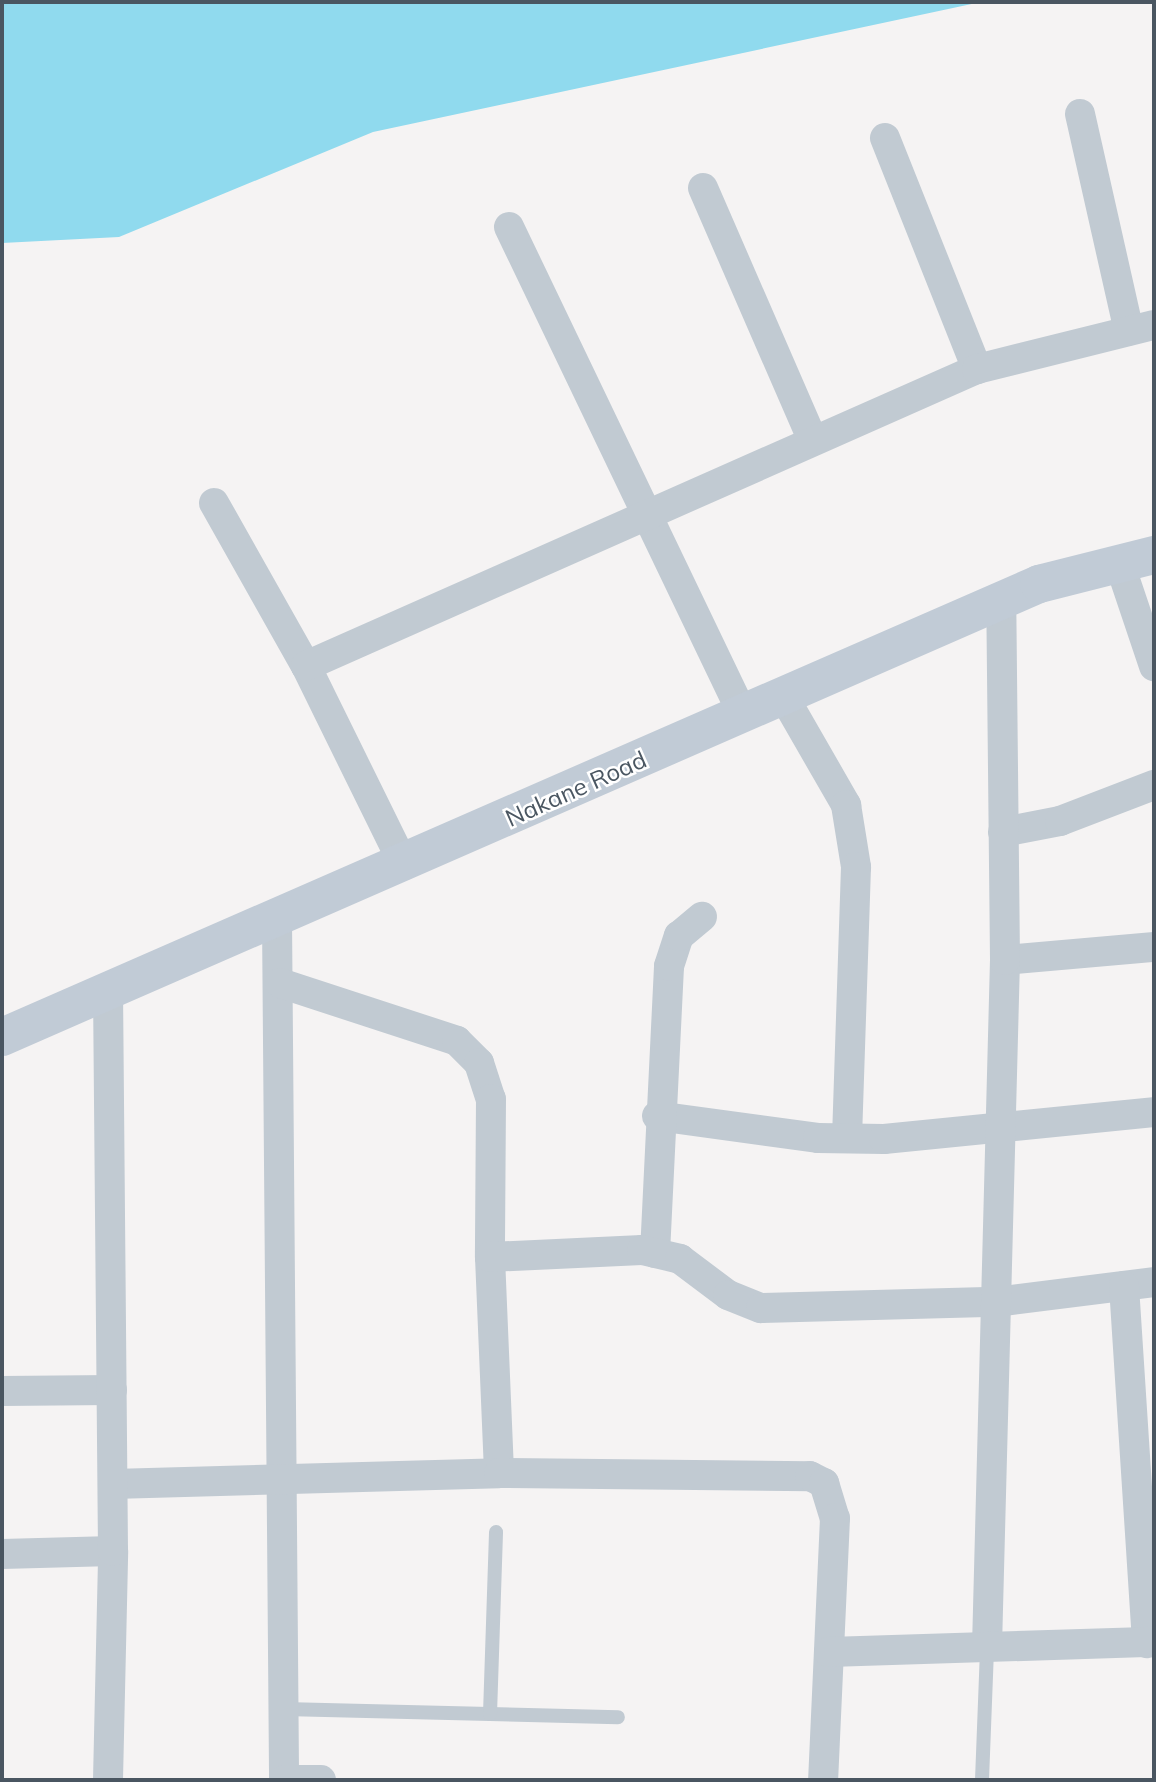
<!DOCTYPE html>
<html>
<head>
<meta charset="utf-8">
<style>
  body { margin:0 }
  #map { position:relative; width:1156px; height:1782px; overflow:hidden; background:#f5f3f3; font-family:Mulish,sans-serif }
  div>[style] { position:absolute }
  .water>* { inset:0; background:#90daee }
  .lane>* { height:14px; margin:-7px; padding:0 7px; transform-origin:7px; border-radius:7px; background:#c1cad2 }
  .street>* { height:30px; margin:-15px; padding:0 15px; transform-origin:15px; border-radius:15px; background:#c1cad2 }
  .secondary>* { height:38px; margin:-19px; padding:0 19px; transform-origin:19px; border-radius:19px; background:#c1cbd6 }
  span { translate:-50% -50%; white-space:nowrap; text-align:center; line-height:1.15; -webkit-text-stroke:5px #fff; paint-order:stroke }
  .street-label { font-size:24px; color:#4a5661 }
  .frame { position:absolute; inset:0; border:4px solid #4a5661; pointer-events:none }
</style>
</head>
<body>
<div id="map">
  <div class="water">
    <div style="clip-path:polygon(2px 2px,981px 2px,373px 132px,119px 237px,2px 243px)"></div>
  </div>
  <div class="lane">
    <div style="left:284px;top:1709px;width:334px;rotate:1.4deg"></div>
    <div style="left:490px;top:1714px;width:182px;rotate:-88.1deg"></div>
    <div style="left:982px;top:1780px;width:133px;rotate:-87.8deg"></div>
  </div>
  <div class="street">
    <div style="left:1080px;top:114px;width:222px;rotate:77.3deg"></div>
    <div style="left:885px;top:138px;width:249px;rotate:68.3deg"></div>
    <div style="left:703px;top:188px;width:274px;rotate:66.5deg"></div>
    <div style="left:509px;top:227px;width:541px;rotate:64.38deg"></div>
    <div style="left:214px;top:503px;width:187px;rotate:60.6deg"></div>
    <div style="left:306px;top:666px;width:222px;rotate:63.8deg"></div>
    <div style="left:1120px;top:565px;width:107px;rotate:71.4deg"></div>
    <div style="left:306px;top:666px;width:734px;rotate:-23.88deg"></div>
    <div style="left:977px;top:369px;width:182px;rotate:-14deg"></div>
    <div style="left:784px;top:697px;width:125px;rotate:60.1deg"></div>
    <div style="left:846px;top:805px;width:63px;rotate:80.8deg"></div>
    <div style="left:856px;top:867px;width:271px;rotate:91.9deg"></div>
    <div style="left:1003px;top:832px;width:58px;rotate:-10.9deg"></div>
    <div style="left:1060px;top:821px;width:101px;rotate:-21deg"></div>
    <div style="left:277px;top:919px;width:861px;rotate:89.53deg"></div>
    <div style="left:1005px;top:960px;width:150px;rotate:-5deg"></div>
    <div style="left:280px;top:983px;width:186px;rotate:18.1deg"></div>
    <div style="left:457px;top:1041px;width:31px;rotate:45deg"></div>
    <div style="left:479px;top:1063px;width:38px;rotate:72deg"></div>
    <div style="left:491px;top:1099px;width:158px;rotate:90.4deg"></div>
    <div style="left:490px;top:1257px;width:216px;rotate:87.6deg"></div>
    <div style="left:657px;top:1116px;width:162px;rotate:7.8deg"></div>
    <div style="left:818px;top:1138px;width:66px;rotate:0.9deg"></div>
    <div style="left:884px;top:1139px;width:271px;rotate:-5.7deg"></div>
    <div style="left:655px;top:1253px;width:287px;rotate:-87.2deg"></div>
    <div style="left:669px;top:966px;width:32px;rotate:-72deg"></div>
    <div style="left:679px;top:936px;width:30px;rotate:-40deg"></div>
    <div style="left:490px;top:1257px;width:152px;rotate:-2.6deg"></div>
    <div style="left:642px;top:1250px;width:39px;rotate:13deg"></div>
    <div style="left:680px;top:1259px;width:60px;rotate:36.9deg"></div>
    <div style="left:728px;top:1295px;width:35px;rotate:22deg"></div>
    <div style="left:761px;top:1308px;width:235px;rotate:-1.5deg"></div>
    <div style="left:996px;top:1302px;width:159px;rotate:-7.2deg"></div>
    <div style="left:1124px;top:1286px;width:358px;rotate:86.3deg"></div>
    <div style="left:2px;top:1391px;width:110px;rotate:-0.5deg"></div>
    <div style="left:113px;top:1484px;width:386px;rotate:-1.6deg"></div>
    <div style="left:499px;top:1473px;width:311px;rotate:0.6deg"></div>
    <div style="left:810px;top:1476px;width:16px;rotate:27deg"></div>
    <div style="left:824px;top:1483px;width:37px;rotate:73deg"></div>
    <div style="left:835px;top:1518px;width:262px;rotate:92.6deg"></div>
    <div style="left:2px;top:1554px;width:111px;rotate:-1.5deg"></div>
    <div style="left:987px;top:1647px;width:687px;rotate:-88.5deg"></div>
    <div style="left:1005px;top:960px;width:359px;rotate:-90.6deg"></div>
    <div style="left:829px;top:1652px;width:325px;rotate:-1.8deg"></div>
    <div style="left:108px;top:1780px;width:229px;rotate:-88.7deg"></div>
    <div style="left:113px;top:1551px;width:559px;rotate:-90.51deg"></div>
    <div style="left:284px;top:1780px;width:37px"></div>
  </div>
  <div class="secondary">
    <div style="left:2px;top:1037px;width:1132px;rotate:-23.6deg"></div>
    <div style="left:1039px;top:584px;width:119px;rotate:-14.2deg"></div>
  </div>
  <div class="street-label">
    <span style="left:576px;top:789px;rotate:-24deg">Nakane Road</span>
  </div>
  <div class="frame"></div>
</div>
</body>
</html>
